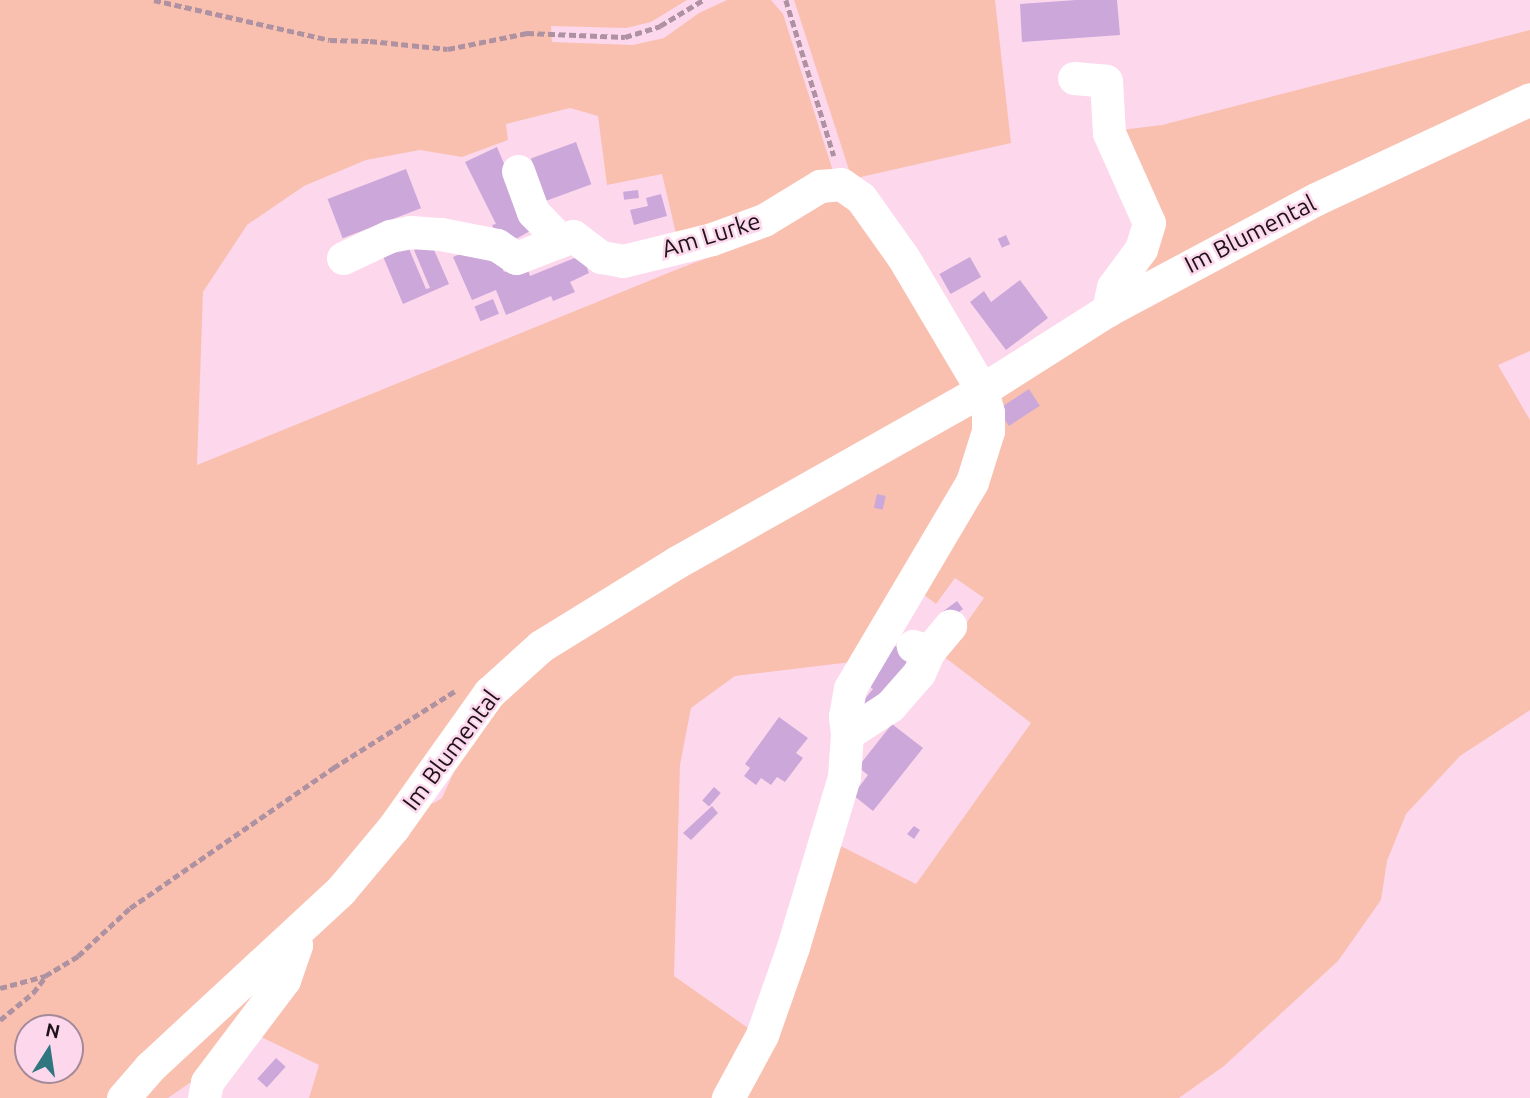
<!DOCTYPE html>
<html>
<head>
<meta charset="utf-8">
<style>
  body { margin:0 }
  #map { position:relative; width:1530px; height:1098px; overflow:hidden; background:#fdd8ed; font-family:Ubuntu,sans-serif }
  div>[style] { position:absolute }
  .green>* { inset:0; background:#f9c0b0 }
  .building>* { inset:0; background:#cca7da; transform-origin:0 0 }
  .path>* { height:4.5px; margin-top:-2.25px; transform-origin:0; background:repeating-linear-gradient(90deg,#ae92a2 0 7px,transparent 0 10.5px) }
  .minor>* { height:33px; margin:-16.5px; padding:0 16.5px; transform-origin:16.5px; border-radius:16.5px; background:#fff }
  span { translate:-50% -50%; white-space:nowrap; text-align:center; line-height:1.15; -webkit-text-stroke:5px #fdd8ed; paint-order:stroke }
  .street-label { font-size:24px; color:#1f131a }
  .north { position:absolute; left:14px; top:1014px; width:70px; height:70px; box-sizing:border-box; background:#fdd8ed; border:2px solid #a48999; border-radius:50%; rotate:12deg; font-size:19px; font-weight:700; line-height:28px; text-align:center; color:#1f131a }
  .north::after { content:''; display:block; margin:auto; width:24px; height:32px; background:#2f7681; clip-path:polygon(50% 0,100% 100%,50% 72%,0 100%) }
</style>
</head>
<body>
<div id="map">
  <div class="green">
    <div style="clip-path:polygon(evenodd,0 0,687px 0,651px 22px,626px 28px,551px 26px,552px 42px,633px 45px,664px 38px,699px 13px,727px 0,771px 0,783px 14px,833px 171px,678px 242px,662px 174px,607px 185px,598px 116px,570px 108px,506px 124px,508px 140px,462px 157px,420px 150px,366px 160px,304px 186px,247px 225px,203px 292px,197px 465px,683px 267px,757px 240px,812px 199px,847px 198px,964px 384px,571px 617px,376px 843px,115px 1098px,0 1098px,0 0,28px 1028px,70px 1028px,70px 1070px,28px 1070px,28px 1028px)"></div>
    <div style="clip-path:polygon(794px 0,995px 0,1011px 143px,852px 179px)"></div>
    <div style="clip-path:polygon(1530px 30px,1530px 351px,1498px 365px,1530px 420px,1530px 710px,1460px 756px,1406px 814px,1387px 861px,1381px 900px,1338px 961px,1224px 1066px,1179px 1098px,733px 1098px,827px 839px,916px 884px,1031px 723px,943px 656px,984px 598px,955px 578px,936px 604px,914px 587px,996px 399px,1159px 240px,1113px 131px,1162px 125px)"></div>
    <div style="clip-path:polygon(970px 404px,981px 436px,860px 661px,735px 676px,691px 708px,680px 765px,674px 976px,758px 1035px,724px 1098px,309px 1098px,319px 1065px,251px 1032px,298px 953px,439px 788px,432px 804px,442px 798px,478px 719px,535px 659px)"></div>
    <div style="clip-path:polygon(293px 945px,210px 1069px,168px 1098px,132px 1098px)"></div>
  </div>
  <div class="building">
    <div style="clip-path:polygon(1076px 0,1117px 0,1120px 35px,1022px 42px,1020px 4px)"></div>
    <div style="left:576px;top:142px;width:45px;height:48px;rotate:70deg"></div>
    <div style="clip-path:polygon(497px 147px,532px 230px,514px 240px,499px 238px,492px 225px,496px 224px,465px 162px)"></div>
    <div style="left:406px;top:169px;width:42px;height:84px;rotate:69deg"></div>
    <div style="left:638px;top:190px;width:8px;height:15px;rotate:83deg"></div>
    <div style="clip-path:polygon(661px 194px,667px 216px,634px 225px,630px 210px,648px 206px,646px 198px)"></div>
    <div style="left:1006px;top:235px;width:10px;height:9px;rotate:66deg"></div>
    <div style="clip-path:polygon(431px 243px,449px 284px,403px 304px,382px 254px,407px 244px,426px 289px,430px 288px,414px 250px)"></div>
    <div style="clip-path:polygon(479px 246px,494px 248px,504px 272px,526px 264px,530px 276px,582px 255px,589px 273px,570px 282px,575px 292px,553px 301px,551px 296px,506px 315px,496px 290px,472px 300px,453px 257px)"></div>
    <div style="left:970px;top:257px;width:23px;height:35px;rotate:61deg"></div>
    <div style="clip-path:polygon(1020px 280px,1048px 318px,1006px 350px,970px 302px,984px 291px,991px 302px)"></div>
    <div style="left:493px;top:299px;width:16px;height:20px;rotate:68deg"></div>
    <div style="left:1029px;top:389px;width:20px;height:37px;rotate:57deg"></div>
    <div style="left:877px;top:494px;width:9px;height:14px;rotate:13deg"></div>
    <div style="left:957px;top:601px;width:10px;height:18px;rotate:53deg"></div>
    <div style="clip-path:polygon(891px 643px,917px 661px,871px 716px,859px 706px,873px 689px,861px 680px)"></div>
    <div style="clip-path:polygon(779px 717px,808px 738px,796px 753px,803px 758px,785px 782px,777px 777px,771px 785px,761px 778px,756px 785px,744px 776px,750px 768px,745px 764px)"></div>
    <div style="clip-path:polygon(892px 724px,923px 748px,873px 811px,853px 795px,868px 775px,858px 767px)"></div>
    <div style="left:714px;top:787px;width:9px;height:18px;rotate:41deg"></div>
    <div style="clip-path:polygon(712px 806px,718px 813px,691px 840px,683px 833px)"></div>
    <div style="clip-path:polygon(914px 826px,920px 830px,914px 839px,907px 834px)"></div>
    <div style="left:276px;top:1058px;width:13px;height:28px;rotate:42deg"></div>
  </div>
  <div class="path">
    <div style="left:154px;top:0;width:180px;rotate:12.8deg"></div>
    <div style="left:330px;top:40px;width:40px;rotate:1.4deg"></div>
    <div style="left:370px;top:41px;width:78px;rotate:5.9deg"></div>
    <div style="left:448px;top:49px;width:81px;rotate:-11.4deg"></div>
    <div style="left:527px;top:33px;width:98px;rotate:2.3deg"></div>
    <div style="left:625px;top:37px;width:37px;rotate:-17deg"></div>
    <div style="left:660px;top:26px;width:50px;rotate:-31.2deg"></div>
    <div style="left:786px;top:0;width:163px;rotate:72.9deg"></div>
    <div style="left:0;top:988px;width:47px;rotate:-14.9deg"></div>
    <div style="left:45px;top:976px;width:39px;rotate:-31deg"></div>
    <div style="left:78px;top:956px;width:71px;rotate:-42.7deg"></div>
    <div style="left:130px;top:908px;width:247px;rotate:-34.6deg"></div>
    <div style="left:333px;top:768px;width:144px;rotate:-32.3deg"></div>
    <div style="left:0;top:1020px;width:43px;rotate:-39.3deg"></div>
    <div style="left:33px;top:993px;width:20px;rotate:-53deg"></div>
  </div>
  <div class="minor">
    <div style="left:1074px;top:78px;width:32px;rotate:5deg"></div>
    <div style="left:1106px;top:81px;width:52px;rotate:86.7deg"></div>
    <div style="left:1109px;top:133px;width:98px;rotate:66deg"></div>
    <div style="left:1149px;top:223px;width:27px;rotate:107deg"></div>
    <div style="left:1141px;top:249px;width:47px;rotate:126.4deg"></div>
    <div style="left:1113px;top:287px;width:24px;rotate:102deg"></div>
    <div style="left:518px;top:171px;width:44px;rotate:69.9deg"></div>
    <div style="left:533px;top:212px;width:40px;rotate:46deg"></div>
    <div style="left:343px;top:258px;width:52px;rotate:-25.1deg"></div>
    <div style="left:390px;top:236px;width:20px;rotate:-11deg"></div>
    <div style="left:410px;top:232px;width:31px;rotate:4deg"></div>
    <div style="left:441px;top:234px;width:57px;rotate:11.1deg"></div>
    <div style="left:497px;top:245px;width:23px;rotate:34deg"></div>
    <div style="left:516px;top:258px;width:61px;rotate:-21.1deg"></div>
    <div style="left:573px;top:236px;width:35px;rotate:37deg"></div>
    <div style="left:601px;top:257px;width:22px;rotate:10deg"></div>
    <div style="left:623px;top:261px;width:92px;rotate:-13.9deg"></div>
    <div style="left:712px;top:239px;width:55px;rotate:-20.1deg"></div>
    <div style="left:764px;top:220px;width:66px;rotate:-31.3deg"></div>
    <div style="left:820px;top:186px;width:21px;rotate:-5deg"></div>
    <div style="left:841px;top:184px;width:24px;rotate:35deg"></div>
    <div style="left:861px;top:198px;width:72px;rotate:54.6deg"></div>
    <div style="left:903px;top:257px;width:155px;rotate:59.3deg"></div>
    <div style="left:982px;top:390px;width:23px;rotate:75deg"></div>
    <div style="left:988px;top:412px;width:19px;rotate:90deg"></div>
    <div style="left:988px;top:431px;width:53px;rotate:107.4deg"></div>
    <div style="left:972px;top:482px;width:239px;rotate:120.6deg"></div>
    <div style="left:850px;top:688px;width:29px;rotate:100deg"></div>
    <div style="left:845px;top:717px;width:17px;rotate:83deg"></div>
    <div style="left:847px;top:734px;width:43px;rotate:94deg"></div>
    <div style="left:844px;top:777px;width:177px;rotate:106.7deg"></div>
    <div style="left:793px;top:947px;width:93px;rotate:109.4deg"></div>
    <div style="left:762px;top:1035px;width:72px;rotate:118.4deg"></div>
    <div style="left:929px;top:651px;width:33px;rotate:-50deg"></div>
    <div style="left:847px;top:734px;width:51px;rotate:-33.1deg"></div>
    <div style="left:890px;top:706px;width:44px;rotate:-48.7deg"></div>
    <div style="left:919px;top:673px;width:24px;rotate:-66deg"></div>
    <div style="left:929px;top:651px;width:17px;rotate:-163deg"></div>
    <div style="left:123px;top:1098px;width:41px;rotate:-48.9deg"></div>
    <div style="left:150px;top:1067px;width:260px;rotate:-42.8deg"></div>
    <div style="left:341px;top:890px;width:81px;rotate:-50deg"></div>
    <div style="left:393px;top:828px;width:166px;rotate:-54.6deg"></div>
    <div style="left:489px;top:693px;width:70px;rotate:-42.1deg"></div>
    <div style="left:541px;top:646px;width:160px;rotate:-31.7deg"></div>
    <div style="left:677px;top:562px;width:350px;rotate:-29.4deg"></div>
    <div style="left:982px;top:390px;width:149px;rotate:-32.4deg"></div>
    <div style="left:1108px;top:310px;width:236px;rotate:-28.1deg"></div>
    <div style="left:1316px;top:199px;width:236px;rotate:-25deg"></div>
    <div style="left:204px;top:1098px;width:16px;rotate:-79deg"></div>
    <div style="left:207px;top:1082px;width:128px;rotate:-53deg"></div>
    <div style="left:284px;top:980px;width:37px;rotate:-71deg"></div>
    <div style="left:296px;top:945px;width:9px;rotate:-117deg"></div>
  </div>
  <div class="street-label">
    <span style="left:1250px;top:234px;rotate:-27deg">Im Blumental</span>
    <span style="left:711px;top:235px;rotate:-17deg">Am Lurke</span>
    <span style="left:451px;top:750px;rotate:-53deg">Im Blumental</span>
  </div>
  <div class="north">N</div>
</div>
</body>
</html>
